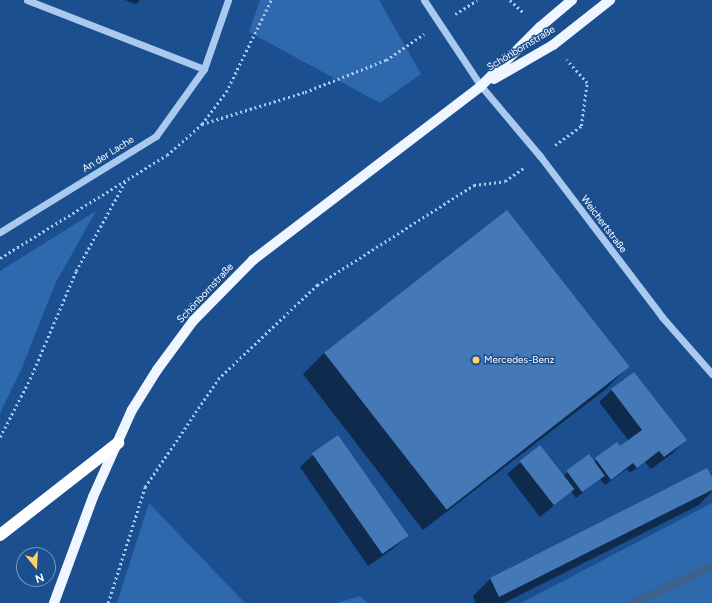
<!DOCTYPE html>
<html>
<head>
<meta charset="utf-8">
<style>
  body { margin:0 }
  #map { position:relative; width:712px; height:603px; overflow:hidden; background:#1b4f8f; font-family:Figtree,sans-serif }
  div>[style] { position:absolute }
  .green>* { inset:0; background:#2e69ad }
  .shadow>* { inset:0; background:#0007 }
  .stream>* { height:9px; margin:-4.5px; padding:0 4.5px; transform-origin:4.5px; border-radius:4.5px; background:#3c6290 }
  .building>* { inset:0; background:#4478b7; transform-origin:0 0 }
  .path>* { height:2.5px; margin-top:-1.25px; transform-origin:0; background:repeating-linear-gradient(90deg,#a9c9ee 0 2px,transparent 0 5px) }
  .minor>* { height:7px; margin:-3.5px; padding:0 3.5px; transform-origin:3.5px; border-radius:3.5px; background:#a9c9ee }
  .major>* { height:10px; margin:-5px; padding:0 5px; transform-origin:5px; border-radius:5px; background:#f0f6ff }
  .highway>* { height:12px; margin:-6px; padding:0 6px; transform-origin:6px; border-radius:6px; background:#fff }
  .dots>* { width:11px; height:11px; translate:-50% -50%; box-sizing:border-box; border:2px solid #1b4f8f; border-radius:50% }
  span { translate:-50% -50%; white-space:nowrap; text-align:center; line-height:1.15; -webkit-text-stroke:3px #1b4f8f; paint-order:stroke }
  .street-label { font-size:10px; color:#fff }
  .poi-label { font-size:10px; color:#fff }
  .left { translate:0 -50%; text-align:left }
  .north { position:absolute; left:16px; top:547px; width:40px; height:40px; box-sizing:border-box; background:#1b4f8f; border:1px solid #7695bc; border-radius:50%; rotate:162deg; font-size:11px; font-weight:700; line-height:16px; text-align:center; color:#fff }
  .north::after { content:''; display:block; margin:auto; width:14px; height:18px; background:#ffd166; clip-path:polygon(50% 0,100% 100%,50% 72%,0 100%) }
</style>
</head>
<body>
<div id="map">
  <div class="green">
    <div style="clip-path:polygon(260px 0,379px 0,421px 74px,380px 103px,249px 32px)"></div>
    <div style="clip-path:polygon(96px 211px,55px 284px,22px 368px,0 413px,0 271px)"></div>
    <div style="clip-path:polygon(149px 503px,245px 603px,117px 603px)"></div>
    <div style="clip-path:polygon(712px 503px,712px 603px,521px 603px)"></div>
    <div style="clip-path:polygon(360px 596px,368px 603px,336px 603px)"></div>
  </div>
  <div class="shadow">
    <div style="clip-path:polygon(125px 0,140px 0,136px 4px)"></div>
    <div style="clip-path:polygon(324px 353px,628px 367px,606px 389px,423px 530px,303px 374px)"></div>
    <div style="clip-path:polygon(612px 390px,685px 440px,673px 453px,651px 469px,645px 462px,630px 473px,627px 469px,605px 485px,600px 479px,576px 498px,571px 491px,540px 517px,507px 474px,540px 446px,563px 476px,588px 456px,593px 462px,620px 448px,629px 441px,599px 402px)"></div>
    <div style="clip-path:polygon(313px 455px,407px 536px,394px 548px,368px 566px,300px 467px)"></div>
    <div style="clip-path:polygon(707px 469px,712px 479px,712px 491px,699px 505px,504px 603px,476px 603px,473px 596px,490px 579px)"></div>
  </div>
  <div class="stream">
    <div style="left:631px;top:603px;width:89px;rotate:-24.6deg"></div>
  </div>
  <div class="building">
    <div style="left:507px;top:210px;width:199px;height:232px;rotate:52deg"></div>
    <div style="clip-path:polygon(634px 372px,687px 440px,664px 457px,659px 451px,637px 468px,633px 463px,611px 480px,595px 458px,617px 442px,620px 446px,642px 430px,611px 389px)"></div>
    <div style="left:338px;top:435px;width:123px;height:32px;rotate:55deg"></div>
    <div style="left:540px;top:445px;width:56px;height:26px;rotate:52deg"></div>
    <div style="left:589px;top:454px;width:27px;height:28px;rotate:54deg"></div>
    <div style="clip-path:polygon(707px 468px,712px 477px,712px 490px,499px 597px,490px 578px)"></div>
  </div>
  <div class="path">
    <div style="left:510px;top:0;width:19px;rotate:43deg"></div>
    <div style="left:455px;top:14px;width:26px;rotate:-32deg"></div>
    <div style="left:202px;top:124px;width:108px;rotate:-17.3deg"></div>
    <div style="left:305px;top:92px;width:87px;rotate:-21.6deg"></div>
    <div style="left:386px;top:60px;width:46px;rotate:-34.4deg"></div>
    <div style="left:555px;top:145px;width:32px;rotate:-36deg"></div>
    <div style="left:581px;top:126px;width:43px;rotate:-82.1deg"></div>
    <div style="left:587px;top:83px;width:31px;rotate:-132deg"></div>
    <div style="left:0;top:258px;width:196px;rotate:-31.7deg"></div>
    <div style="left:167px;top:155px;width:47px;rotate:-41.5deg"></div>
    <div style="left:202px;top:124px;width:40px;rotate:-53deg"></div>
    <div style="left:226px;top:92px;width:102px;rotate:-63.9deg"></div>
    <div style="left:0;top:437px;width:65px;rotate:-62.7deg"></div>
    <div style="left:30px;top:379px;width:117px;rotate:-66.9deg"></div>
    <div style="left:76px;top:271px;width:102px;rotate:-61.2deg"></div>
    <div style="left:108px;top:603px;width:122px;rotate:-72.3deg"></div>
    <div style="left:145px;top:487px;width:130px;rotate:-55.9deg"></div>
    <div style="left:218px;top:379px;width:137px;rotate:-43.5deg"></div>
    <div style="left:317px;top:285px;width:186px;rotate:-32.5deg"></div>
    <div style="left:474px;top:185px;width:31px;rotate:-7deg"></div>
    <div style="left:505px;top:181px;width:24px;rotate:-35deg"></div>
  </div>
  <div class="minor">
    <div style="left:27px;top:0;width:190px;rotate:21.3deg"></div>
    <div style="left:424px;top:0;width:103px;rotate:56.5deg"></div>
    <div style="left:481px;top:86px;width:92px;rotate:49.9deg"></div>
    <div style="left:540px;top:156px;width:202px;rotate:52.8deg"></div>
    <div style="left:662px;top:317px;width:76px;rotate:48.7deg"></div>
    <div style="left:0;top:232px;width:183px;rotate:-31.6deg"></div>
    <div style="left:156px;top:136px;width:82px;rotate:-54.4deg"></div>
    <div style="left:204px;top:69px;width:73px;rotate:-70.8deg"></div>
  </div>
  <div class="major">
    <div style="left:494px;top:79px;width:68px;rotate:-30deg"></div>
    <div style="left:553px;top:45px;width:73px;rotate:-38.3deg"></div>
    <div style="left:54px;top:603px;width:113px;rotate:-69.8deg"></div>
    <div style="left:93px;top:497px;width:95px;rotate:-65.9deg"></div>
    <div style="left:132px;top:410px;width:47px;rotate:-58deg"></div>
    <div style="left:157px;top:370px;width:61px;rotate:-53.7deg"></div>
    <div style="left:193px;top:321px;width:86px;rotate:-45.5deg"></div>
    <div style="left:253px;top:260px;width:287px;rotate:-37.3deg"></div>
    <div style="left:481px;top:86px;width:83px;rotate:-45deg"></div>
    <div style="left:540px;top:27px;width:42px;rotate:-40.2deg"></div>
  </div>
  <div class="highway">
    <div style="left:0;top:535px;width:150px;rotate:-37.9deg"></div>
  </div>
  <div class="dots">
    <div style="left:476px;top:360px;background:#ffd166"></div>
  </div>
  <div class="street-label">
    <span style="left:521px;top:48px;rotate:-31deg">Schönbornstraße</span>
    <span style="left:108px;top:154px;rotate:-32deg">An der Lache</span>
    <span style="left:604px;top:224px;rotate:53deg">Weichertstraße</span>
    <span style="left:205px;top:293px;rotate:-47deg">Schönbornstraße</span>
  </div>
  <div class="poi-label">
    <span class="left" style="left:484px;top:360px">Mercedes-Benz</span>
  </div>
  <div class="north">N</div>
</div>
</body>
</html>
